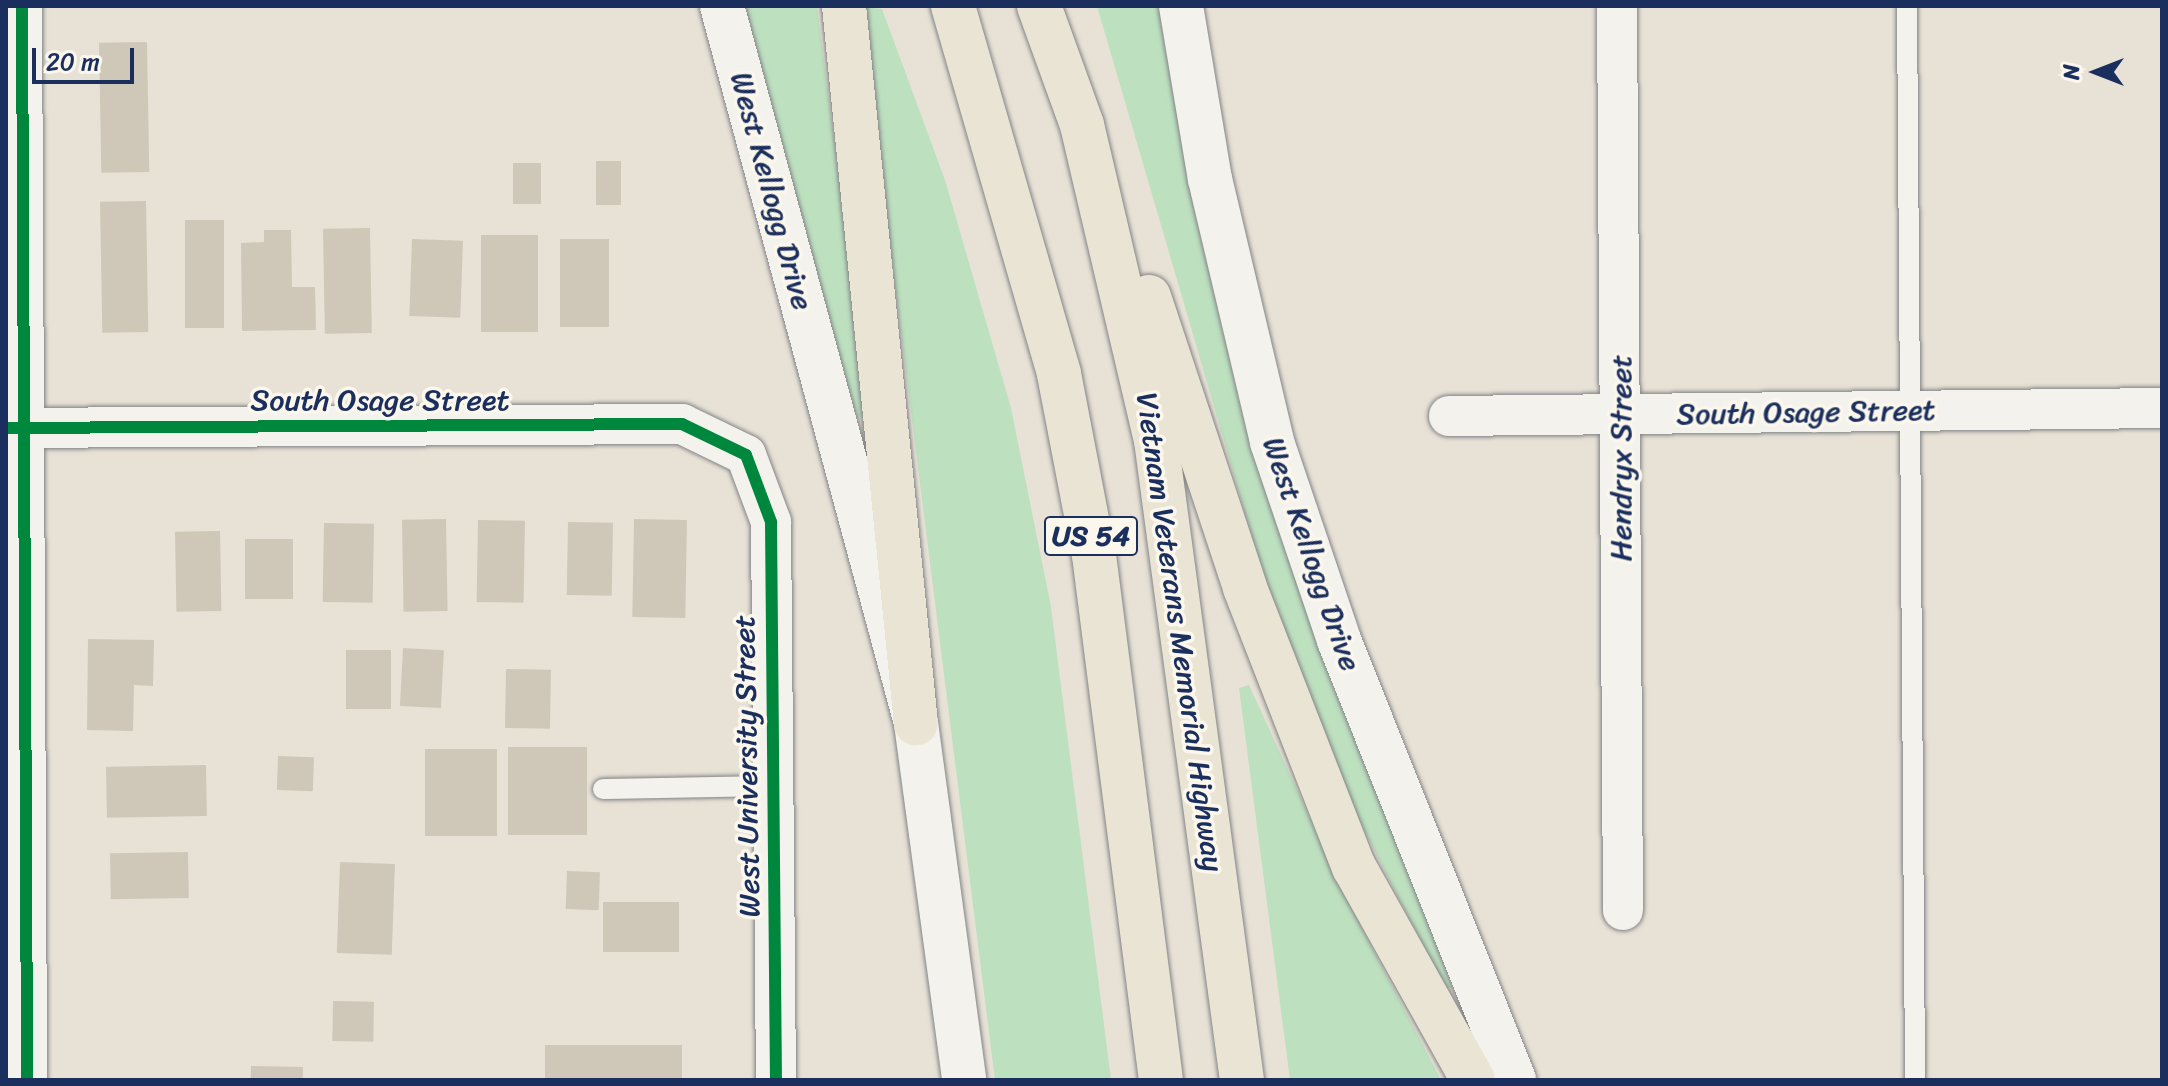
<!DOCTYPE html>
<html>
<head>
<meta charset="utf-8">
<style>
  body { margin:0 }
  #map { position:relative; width:2168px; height:1086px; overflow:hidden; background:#e8e2d6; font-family:Sriracha,sans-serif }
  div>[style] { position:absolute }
  .green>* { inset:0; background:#bde0bf }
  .building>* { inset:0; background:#cfc8b9; transform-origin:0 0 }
  .roads { filter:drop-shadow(0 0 2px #838488) drop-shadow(0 0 2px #838488) }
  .lane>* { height:20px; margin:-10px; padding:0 10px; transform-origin:10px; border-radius:10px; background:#f4f2ed }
  .street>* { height:40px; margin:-20px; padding:0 20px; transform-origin:20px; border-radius:20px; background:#f4f2ed }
  .secondary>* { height:44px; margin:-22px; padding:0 22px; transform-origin:22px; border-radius:22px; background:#f4f2ed }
  .highway>* { height:44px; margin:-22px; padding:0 22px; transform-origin:22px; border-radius:22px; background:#e9e4d4 }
  .cycleway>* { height:12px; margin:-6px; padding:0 6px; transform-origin:6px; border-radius:6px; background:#00873e }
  span { translate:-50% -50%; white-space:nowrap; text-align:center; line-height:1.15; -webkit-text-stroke:7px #fbf7ec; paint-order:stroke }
  .shield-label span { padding:2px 6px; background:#fbf7ec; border:2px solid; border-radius:6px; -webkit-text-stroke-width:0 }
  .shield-label { font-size:28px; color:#1b2f5e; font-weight:700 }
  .street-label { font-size:30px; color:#1b2f5e }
  .frame { position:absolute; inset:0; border:8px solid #1b2f5e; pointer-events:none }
  .north { position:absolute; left:2056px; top:32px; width:80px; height:80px; -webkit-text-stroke:6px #fbf7ec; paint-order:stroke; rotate:270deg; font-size:22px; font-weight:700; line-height:32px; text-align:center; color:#1b2f5e }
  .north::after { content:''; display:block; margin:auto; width:28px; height:36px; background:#1b2f5e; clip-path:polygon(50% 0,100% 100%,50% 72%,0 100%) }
  .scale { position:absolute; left:32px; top:48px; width:102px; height:36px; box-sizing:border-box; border:4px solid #1b2f5e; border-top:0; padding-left:10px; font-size:24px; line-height:28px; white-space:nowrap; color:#1b2f5e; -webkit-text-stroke:6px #fbf7ec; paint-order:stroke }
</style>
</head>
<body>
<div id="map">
  <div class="green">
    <div style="clip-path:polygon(743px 6px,817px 6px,869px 416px,854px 418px)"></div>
    <div style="clip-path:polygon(860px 6px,882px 9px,945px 180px,1011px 408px,1051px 607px,1111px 1080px,995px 1080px)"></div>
    <div style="clip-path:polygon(1097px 6px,1163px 6px,1455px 987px,1445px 989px,1340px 783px,1279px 629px)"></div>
    <div style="clip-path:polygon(1249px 685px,1351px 907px,1441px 1080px,1290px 1080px,1239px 688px)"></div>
  </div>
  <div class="building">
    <div style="left:147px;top:42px;width:130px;height:48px;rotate:89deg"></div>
    <div style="left:596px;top:161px;width:25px;height:44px"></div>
    <div style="left:513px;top:163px;width:28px;height:41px"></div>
    <div style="left:146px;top:201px;width:131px;height:46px;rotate:89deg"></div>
    <div style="left:185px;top:220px;width:39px;height:108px"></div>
    <div style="left:370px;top:228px;width:105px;height:47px;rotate:89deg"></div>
    <div style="clip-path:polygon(264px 230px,291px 230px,292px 287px,315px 287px,316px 330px,242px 331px,241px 243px,264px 242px)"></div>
    <div style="left:481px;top:235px;width:57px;height:97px"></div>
    <div style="left:412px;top:239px;width:51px;height:77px;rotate:2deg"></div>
    <div style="left:560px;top:239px;width:49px;height:88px"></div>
    <div style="left:446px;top:519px;width:92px;height:44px;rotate:89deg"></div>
    <div style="left:634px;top:519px;width:53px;height:98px;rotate:1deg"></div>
    <div style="left:478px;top:520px;width:47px;height:82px;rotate:1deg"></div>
    <div style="left:568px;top:522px;width:45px;height:73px;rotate:1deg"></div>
    <div style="left:324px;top:523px;width:50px;height:79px;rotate:1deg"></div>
    <div style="left:220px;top:531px;width:80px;height:45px;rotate:89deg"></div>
    <div style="left:245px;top:539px;width:48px;height:60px"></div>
    <div style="clip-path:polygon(88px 639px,154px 640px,153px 686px,134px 685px,133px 731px,87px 730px)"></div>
    <div style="left:403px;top:648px;width:41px;height:58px;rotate:3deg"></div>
    <div style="left:391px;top:650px;width:59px;height:45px;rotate:90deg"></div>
    <div style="left:506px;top:669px;width:45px;height:59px;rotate:1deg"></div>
    <div style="left:508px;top:747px;width:79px;height:88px"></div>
    <div style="left:425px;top:749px;width:72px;height:87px"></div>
    <div style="left:278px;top:756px;width:36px;height:34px;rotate:2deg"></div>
    <div style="left:206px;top:765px;width:51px;height:100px;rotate:89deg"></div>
    <div style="left:188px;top:852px;width:46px;height:78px;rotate:89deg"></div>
    <div style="left:340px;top:862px;width:55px;height:91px;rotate:2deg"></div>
    <div style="left:567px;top:871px;width:33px;height:38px;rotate:2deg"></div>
    <div style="left:603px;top:902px;width:76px;height:50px"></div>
    <div style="left:333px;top:1001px;width:41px;height:40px;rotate:1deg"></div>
    <div style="left:545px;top:1045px;width:137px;height:35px"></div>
    <div style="left:251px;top:1066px;width:52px;height:14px;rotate:1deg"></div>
  </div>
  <div class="roads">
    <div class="lane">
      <div style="left:1907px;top:6px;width:1074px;rotate:89.57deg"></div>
      <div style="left:603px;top:789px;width:170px;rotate:-1deg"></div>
    </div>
    <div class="street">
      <div style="left:22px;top:6px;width:1074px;rotate:89.73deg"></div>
      <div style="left:1617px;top:6px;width:904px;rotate:89.62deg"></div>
      <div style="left:1449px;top:416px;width:713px;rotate:-0.64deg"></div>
      <div style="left:6px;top:428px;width:676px;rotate:-0.34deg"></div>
      <div style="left:682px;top:424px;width:71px;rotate:25.8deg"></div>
      <div style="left:746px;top:455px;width:72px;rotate:69.5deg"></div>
      <div style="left:771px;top:522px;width:558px;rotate:89.49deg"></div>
    </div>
    <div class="secondary">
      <div style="left:722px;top:6px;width:743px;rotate:74.86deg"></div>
      <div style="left:916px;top:723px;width:360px;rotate:82.3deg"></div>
      <div style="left:1181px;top:6px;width:175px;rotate:80.5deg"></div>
      <div style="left:1210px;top:179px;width:270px;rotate:76.7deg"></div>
      <div style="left:1272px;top:442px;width:209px;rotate:71.3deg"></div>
      <div style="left:1339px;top:640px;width:474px;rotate:68.3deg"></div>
    </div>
    <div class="highway">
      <div style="left:844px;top:6px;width:721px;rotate:84.27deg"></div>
      <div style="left:953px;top:6px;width:383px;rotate:73.9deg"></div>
      <div style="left:1059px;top:374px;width:184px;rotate:79.1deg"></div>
      <div style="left:1094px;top:555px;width:529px;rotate:82.73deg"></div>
      <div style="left:1039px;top:6px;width:127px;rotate:70.1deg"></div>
      <div style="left:1082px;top:125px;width:324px;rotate:76.8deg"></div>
      <div style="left:1156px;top:440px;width:646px;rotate:82.35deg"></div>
      <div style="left:1149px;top:297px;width:306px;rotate:71.7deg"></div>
      <div style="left:1245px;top:588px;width:300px;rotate:68.7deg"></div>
      <div style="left:1354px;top:867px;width:244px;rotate:60.8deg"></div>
    </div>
  </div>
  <div class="cycleway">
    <div style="left:22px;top:6px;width:1074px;rotate:89.73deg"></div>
    <div style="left:6px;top:428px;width:676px;rotate:-0.34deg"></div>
    <div style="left:682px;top:424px;width:71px;rotate:25.8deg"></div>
    <div style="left:746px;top:455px;width:72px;rotate:69.5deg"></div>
    <div style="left:771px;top:522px;width:558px;rotate:89.49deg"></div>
  </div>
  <div class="shield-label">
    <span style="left:1091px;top:536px">US 54</span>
  </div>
  <div class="street-label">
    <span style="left:772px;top:191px;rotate:75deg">West Kellogg Drive</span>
    <span style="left:380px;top:400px">South Osage Street</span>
    <span style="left:1806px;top:412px;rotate:-1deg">South Osage Street</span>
    <span style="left:1621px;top:458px;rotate:-90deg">Hendryx Street</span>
    <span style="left:1312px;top:554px;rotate:71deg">West Kellogg Drive</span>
    <span style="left:1180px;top:632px;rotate:82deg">Vietnam Veterans Memorial Highway</span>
    <span style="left:747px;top:766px;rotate:-91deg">West University Street</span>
  </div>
  <div class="frame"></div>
  <div class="north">N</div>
  <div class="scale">20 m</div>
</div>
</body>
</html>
